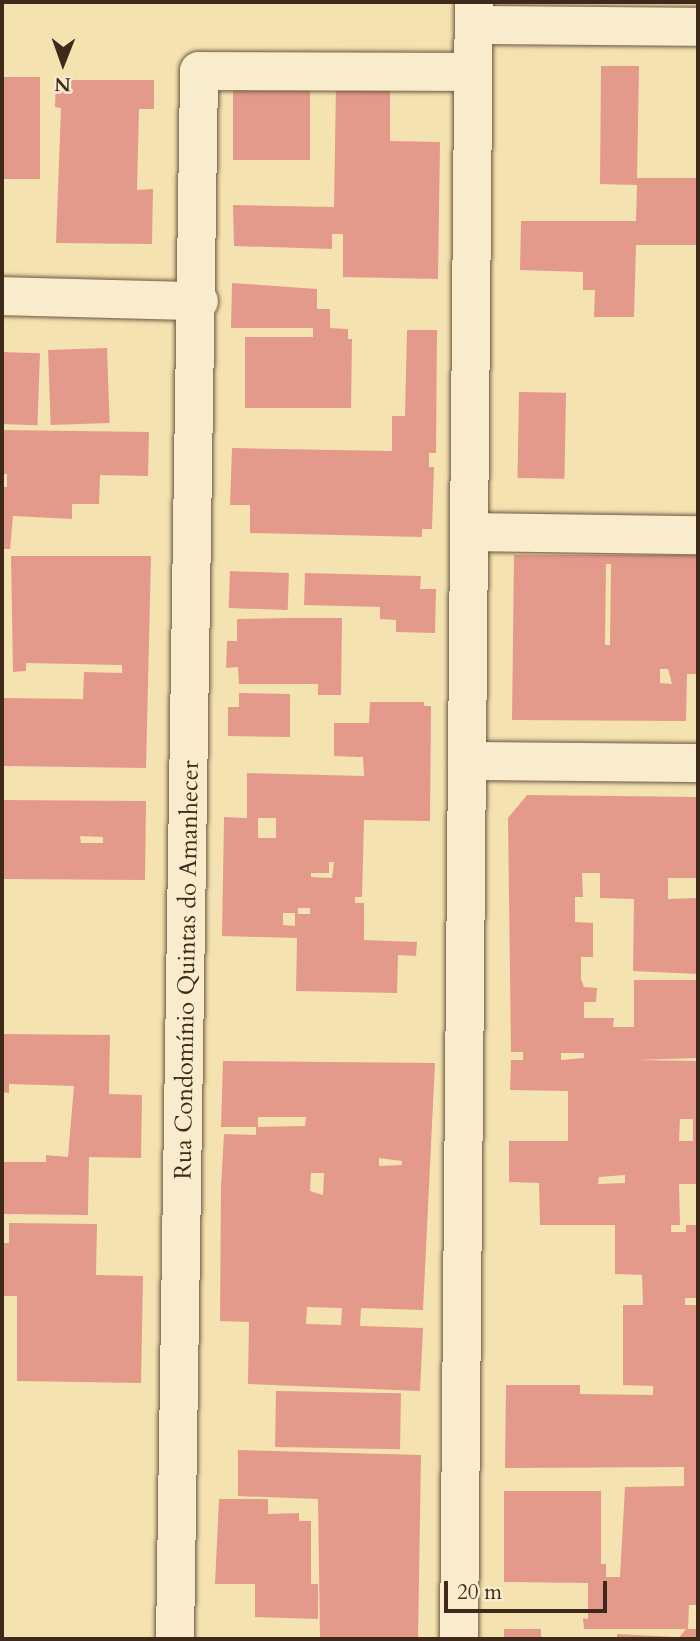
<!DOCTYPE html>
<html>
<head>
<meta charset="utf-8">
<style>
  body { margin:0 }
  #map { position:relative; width:700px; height:1641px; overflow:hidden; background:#f5e2b1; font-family:Cardo,serif }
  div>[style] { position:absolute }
  .building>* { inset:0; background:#e39a8a; transform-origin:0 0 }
  .roads { filter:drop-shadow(0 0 2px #6c5740) drop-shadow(0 0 2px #6c5740) }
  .street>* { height:38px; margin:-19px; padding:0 19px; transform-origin:19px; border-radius:19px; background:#f8eccc }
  span { translate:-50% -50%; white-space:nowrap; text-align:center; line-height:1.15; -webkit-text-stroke:6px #f8eccc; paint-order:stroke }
  .street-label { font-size:24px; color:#3f291a }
  .frame { position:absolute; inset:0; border:4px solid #3f291a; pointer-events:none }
  .north { position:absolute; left:28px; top:28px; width:70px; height:70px; -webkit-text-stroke:5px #f8eccc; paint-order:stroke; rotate:181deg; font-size:19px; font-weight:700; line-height:28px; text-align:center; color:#3f291a }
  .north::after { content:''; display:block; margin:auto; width:24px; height:32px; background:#3f291a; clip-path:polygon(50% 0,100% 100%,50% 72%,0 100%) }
  .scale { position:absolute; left:444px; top:1581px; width:163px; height:32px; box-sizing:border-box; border:4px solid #3f291a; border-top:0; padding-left:9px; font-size:21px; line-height:24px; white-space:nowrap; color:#3f291a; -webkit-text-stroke:5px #f8eccc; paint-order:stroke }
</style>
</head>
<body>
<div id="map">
  <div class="building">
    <div style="clip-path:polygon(601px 66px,639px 66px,637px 178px,698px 178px,698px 245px,636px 245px,634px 317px,594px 317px,595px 290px,583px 290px,583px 272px,520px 270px,521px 221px,636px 221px,637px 185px,600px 184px)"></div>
    <div style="left:2px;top:77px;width:38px;height:102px"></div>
    <div style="clip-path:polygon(56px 80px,154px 80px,154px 109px,139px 109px,137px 190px,153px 189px,152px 244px,56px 243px,61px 108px,55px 107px)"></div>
    <div style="left:233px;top:86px;width:77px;height:74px"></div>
    <div style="clip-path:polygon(336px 86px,390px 86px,390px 141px,440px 142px,438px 279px,343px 277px,343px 234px,332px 234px,332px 249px,234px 246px,233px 205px,334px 207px)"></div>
    <div style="clip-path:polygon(232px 283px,317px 289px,317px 309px,330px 309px,330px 328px,348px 329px,348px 339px,352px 339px,351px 408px,245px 408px,245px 337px,313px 337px,313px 328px,231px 328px)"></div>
    <div style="clip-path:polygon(407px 330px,437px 330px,436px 453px,429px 453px,429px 467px,434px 467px,432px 529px,422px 529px,422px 537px,250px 533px,250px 505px,230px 505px,232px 448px,392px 451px,392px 416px,405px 416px)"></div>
    <div style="left:107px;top:348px;width:75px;height:59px;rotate:88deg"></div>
    <div style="left:2px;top:352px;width:38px;height:72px;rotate:2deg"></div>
    <div style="left:519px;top:392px;width:47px;height:86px;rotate:1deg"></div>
    <div style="clip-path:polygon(2px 430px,149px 432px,148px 476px,100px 475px,99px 504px,72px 504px,72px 519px,13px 516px,10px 549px,2px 549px,2px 487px,7px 487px,7px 474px,2px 474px)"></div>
    <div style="clip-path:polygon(evenodd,514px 555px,698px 555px,698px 674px,687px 674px,686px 721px,512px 720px,514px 555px,606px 564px,611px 564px,610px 645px,605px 645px,606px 564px,514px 555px,660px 669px,668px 669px,672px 684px,660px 683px,660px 669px)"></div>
    <div style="clip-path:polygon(11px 556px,151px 556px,146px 768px,2px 766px,2px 698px,83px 699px,84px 672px,122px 673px,122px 665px,26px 663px,26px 671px,13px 672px)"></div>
    <div style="left:230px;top:571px;width:59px;height:37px;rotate:2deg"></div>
    <div style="clip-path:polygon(305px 573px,421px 576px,420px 589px,436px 589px,435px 633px,396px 632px,396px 620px,380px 619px,380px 607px,304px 605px)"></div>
    <div style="clip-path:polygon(289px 618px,342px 618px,341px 695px,318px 695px,318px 684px,239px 684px,238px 667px,226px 668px,227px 641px,237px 641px,237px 619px)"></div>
    <div style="clip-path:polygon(239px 693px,290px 694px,290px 737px,228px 736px,228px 707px,239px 707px)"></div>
    <div style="clip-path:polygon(evenodd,370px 702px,424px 702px,424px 706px,431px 706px,430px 821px,364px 820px,362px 897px,355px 897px,355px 903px,364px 903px,364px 940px,417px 942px,416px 956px,398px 955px,397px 993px,296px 991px,297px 938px,222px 936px,224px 817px,247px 818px,247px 773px,364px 776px,363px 757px,334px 756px,334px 723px,369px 723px,370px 702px,258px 818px,276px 818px,276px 838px,258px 838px,258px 818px,370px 702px,329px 862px,334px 862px,332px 878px,311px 877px,311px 873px,329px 873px,329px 862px,370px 702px,298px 908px,310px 908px,310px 914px,298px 914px,298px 908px,370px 702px,283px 913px,295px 913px,295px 926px,283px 925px,283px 913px)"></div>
    <div style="clip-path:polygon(evenodd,527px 795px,698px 797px,698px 878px,668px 878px,668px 899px,698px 898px,698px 974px,633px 971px,634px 899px,600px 898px,600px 873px,582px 873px,583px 897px,575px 897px,575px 922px,593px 923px,593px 957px,581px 957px,581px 979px,584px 987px,597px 988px,596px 1002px,584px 1002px,584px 1018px,614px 1018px,613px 1027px,634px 1027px,634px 980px,698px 980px,698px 1058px,635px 1060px,698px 1061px,698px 1184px,679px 1184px,680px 1225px,671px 1225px,671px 1232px,686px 1232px,686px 1225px,698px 1225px,698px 1298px,685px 1298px,685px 1305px,698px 1305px,698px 1605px,689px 1605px,688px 1629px,698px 1629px,698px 1639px,678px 1639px,686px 1629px,584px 1629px,583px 1618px,588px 1619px,588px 1583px,504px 1582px,504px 1491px,601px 1491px,601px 1564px,606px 1564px,606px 1577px,620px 1577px,625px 1487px,684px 1486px,684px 1467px,505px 1468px,506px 1385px,580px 1385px,580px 1394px,653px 1395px,653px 1386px,623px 1385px,623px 1305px,643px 1305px,642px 1275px,615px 1274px,615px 1225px,540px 1225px,539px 1183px,509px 1182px,509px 1141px,568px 1141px,568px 1091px,510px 1090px,511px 1060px,523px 1060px,523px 1052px,511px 1052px,508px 818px,527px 795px,561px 1053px,584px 1053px,584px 1058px,561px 1060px,561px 1053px,527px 795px,680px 1119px,693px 1119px,693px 1141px,679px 1141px,680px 1119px,527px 795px,625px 1175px,625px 1183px,598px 1184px,599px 1177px,625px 1175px)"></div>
    <div style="clip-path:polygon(evenodd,2px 800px,146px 801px,145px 880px,2px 879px,2px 800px,80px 836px,103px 837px,103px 843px,81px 843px,80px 836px)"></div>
    <div style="clip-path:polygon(2px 1034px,110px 1035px,109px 1094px,142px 1095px,141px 1158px,89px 1157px,88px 1215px,2px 1214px,2px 1162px,46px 1162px,46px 1155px,68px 1157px,74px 1086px,9px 1084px,9px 1093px,2px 1092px)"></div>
    <div style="clip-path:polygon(evenodd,223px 1061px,435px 1063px,423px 1310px,361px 1308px,360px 1326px,423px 1328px,420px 1391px,248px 1384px,249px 1322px,220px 1321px,221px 1186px,224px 1134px,256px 1135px,256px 1127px,221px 1127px,223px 1061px,258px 1117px,306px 1117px,305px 1126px,258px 1127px,258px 1117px,223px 1061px,379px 1158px,402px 1161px,402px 1165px,379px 1166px,379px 1158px,223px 1061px,311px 1173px,324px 1173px,323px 1195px,310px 1191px,311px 1173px,223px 1061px,307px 1307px,342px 1308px,341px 1325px,306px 1324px,307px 1307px)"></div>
    <div style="clip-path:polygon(9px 1223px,97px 1224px,96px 1275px,143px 1276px,141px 1383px,17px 1381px,17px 1296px,2px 1296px,2px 1243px,9px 1243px)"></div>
    <div style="left:276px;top:1391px;width:125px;height:56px;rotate:1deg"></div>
    <div style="clip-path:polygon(238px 1450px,421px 1455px,418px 1639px,320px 1639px,318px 1499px,238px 1496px)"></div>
    <div style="clip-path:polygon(219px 1499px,268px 1499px,268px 1514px,299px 1513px,299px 1521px,311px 1521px,311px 1584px,318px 1584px,318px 1619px,255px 1617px,255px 1584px,215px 1584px)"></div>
    <div style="left:504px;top:1629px;width:37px;height:10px"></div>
    <div style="clip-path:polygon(617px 1634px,675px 1637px,675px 1639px,617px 1639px)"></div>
  </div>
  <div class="roads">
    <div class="street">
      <div style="left:474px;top:25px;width:224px;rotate:0.5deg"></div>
      <div style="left:2px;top:296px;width:197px;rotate:1.5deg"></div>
      <div style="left:469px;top:532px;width:229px;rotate:0.8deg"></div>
      <div style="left:467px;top:761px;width:231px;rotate:0.5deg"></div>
      <div style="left:175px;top:1639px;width:1568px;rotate:-89.12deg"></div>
      <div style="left:199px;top:71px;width:274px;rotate:0.2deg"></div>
      <div style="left:459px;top:1639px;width:1637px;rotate:-89.48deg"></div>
    </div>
  </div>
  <div class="street-label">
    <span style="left:187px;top:970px;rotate:-89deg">Rua Condomínio Quintas do Amanhecer</span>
  </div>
  <div class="frame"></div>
  <div class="north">N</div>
  <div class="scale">20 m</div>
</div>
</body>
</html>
